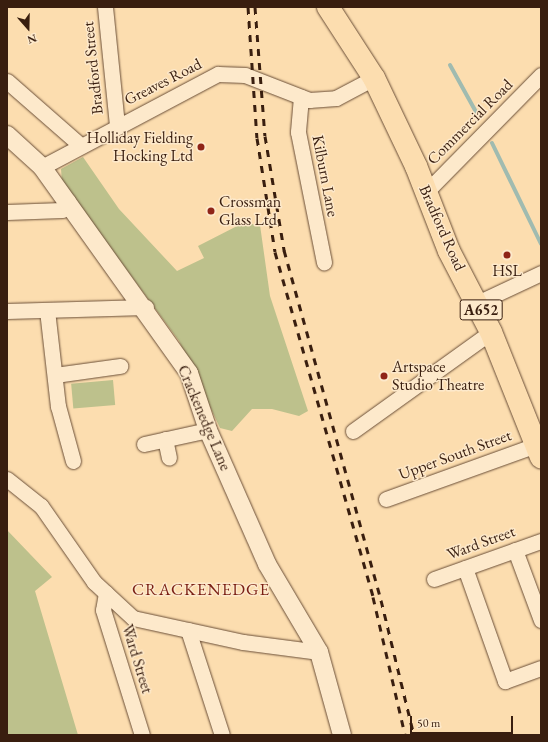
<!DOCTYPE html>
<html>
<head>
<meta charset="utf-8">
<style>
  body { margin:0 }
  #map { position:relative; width:548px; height:742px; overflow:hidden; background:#fcddaf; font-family:"EB Garamond",serif }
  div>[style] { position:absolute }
  .green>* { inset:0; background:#bdc18c; transform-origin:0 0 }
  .stream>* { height:4px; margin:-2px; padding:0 2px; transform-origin:2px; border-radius:2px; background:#a0bbb0 }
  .roads { filter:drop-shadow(0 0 1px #6a4e37) drop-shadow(0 0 1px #6a4e37) }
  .minor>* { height:15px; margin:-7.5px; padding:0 7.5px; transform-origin:7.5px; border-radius:7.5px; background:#fde9cb }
  .tertiary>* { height:18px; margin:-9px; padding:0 9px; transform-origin:9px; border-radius:9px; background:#fde9cb }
  .primary>* { height:22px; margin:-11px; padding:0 11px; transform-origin:11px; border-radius:11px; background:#fcddaf }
  .rail>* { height:3px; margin-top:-1.5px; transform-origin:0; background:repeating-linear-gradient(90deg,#391e0f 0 7px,transparent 0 14px) }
  .dots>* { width:11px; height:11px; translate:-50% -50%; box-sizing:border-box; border:2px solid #fde9cb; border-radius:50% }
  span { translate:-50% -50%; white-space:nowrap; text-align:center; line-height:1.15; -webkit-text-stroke:3px #fde9cb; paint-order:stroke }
  .shield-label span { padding:1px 3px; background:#fde9cb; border:1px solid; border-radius:3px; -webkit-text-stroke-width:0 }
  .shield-label { font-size:15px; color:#391e0f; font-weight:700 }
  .street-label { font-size:16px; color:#391e0f }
  .poi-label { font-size:16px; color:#391e0f }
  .right { translate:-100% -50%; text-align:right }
  .left { translate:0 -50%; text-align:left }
  .neighbourhood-label { font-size:17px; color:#7a1f14; letter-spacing:1px }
  .frame { position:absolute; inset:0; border:8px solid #391e0f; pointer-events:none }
  .north { position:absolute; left:8px; top:8px; width:40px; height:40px; -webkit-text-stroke:3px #fde9cb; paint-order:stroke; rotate:160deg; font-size:11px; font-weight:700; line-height:16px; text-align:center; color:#391e0f }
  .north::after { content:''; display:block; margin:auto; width:14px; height:18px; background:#391e0f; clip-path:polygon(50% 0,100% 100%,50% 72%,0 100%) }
  .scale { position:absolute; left:410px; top:716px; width:103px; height:18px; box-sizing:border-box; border:2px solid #391e0f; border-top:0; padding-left:5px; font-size:12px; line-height:14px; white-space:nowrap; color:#391e0f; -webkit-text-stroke:3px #fde9cb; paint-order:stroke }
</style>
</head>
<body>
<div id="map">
  <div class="green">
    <div style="clip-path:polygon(83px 157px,119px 209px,177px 271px,204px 258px,198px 246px,243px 223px,260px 225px,270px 296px,308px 411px,299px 416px,272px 409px,252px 409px,232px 431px,220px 428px,179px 341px,62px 182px,61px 169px)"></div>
    <div style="left:113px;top:380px;width:25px;height:42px;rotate:85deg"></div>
    <div style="clip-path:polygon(7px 530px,52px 577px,35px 591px,78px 735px,7px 735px)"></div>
  </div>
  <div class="stream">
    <div style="left:450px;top:65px;width:54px;rotate:61deg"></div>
    <div style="left:492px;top:143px;width:112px;rotate:64.1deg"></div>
  </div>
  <div class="roads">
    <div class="minor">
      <div style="left:105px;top:7px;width:120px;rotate:84.2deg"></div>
      <div style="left:7px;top:81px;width:97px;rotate:41.2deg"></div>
      <div style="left:301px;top:97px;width:35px;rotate:95deg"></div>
      <div style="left:298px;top:132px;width:133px;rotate:78.7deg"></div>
      <div style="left:42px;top:167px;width:199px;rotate:-27.9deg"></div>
      <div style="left:218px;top:74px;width:27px;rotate:2deg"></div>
      <div style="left:245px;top:75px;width:69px;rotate:21.3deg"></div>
      <div style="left:309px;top:100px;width:27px;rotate:-4deg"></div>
      <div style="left:336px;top:98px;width:43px;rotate:-27.8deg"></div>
      <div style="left:424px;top:194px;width:167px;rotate:-45.5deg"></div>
      <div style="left:7px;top:212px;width:55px;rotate:-2.1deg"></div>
      <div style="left:62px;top:210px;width:11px;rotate:-56deg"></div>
      <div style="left:477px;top:303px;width:71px;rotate:-25.1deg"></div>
      <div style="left:47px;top:310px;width:97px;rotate:83.5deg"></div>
      <div style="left:58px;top:406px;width:57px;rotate:74.7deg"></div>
      <div style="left:7px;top:311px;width:139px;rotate:-1.6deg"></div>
      <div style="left:55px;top:375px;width:66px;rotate:-7.9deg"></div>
      <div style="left:353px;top:431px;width:170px;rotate:-35.7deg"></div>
      <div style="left:165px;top:439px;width:19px;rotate:78deg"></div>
      <div style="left:144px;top:444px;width:66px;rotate:-12.3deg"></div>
      <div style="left:7px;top:479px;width:43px;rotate:38.5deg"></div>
      <div style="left:41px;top:506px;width:93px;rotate:55.1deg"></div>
      <div style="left:94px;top:582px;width:53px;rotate:42.7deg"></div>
      <div style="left:133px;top:618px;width:113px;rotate:12.3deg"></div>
      <div style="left:243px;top:642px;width:77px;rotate:7.5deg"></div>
      <div style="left:386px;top:499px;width:159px;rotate:-19.8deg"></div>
      <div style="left:515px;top:550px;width:75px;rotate:69.6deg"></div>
      <div style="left:465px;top:568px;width:120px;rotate:70.5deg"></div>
      <div style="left:505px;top:681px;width:38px;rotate:-20deg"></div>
      <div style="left:434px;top:579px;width:114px;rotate:-19.6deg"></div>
      <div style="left:106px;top:593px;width:17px;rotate:100deg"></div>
      <div style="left:103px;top:610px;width:131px;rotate:72.7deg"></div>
      <div style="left:188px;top:630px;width:110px;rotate:72.1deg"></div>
    </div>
    <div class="tertiary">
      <div style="left:7px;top:135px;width:47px;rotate:42.4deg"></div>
      <div style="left:42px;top:167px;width:253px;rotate:54.5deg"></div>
      <div style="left:189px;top:373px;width:60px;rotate:71.6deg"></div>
      <div style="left:208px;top:430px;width:146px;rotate:66.2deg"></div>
      <div style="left:267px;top:564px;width:102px;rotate:59.4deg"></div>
      <div style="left:319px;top:652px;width:86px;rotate:74.5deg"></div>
    </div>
    <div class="primary">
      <div style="left:328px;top:7px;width:85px;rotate:57.1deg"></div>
      <div style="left:374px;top:78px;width:98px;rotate:64.5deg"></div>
      <div style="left:416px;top:166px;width:91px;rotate:68.8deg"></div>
      <div style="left:449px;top:251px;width:91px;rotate:62.6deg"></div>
      <div style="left:491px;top:332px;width:135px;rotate:68.2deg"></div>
    </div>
  </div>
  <div class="rail">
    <div style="left:248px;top:7px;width:131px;rotate:86.1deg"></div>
    <div style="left:257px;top:138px;width:115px;rotate:81deg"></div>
    <div style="left:275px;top:252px;width:359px;rotate:74.1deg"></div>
    <div style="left:373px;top:597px;width:142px;rotate:76.9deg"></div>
    <div style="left:255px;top:7px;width:129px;rotate:85.6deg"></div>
    <div style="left:265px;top:136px;width:116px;rotate:80.5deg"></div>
    <div style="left:284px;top:250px;width:363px;rotate:74.5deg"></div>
    <div style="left:381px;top:600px;width:139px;rotate:76.3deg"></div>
  </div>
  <div class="dots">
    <div style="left:201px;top:147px;background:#8f2418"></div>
    <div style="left:211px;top:211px;background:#8f2418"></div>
    <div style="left:507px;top:255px;background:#8f2418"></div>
    <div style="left:384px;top:376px;background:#8f2418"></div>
  </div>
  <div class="shield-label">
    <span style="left:481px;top:310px">A652</span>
  </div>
  <div class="street-label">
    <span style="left:93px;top:68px;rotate:-96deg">Bradford Street</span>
    <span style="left:163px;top:82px;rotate:-27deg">Greaves Road</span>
    <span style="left:470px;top:122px;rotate:-45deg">Commercial Road</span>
    <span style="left:325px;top:176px;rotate:79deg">Kilburn Lane</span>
    <span style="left:442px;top:228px;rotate:66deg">Bradford Road</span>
    <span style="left:204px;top:418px;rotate:67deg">Crackenedge Lane</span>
    <span style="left:455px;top:455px;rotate:-20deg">Upper South Street</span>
    <span style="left:481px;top:543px;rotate:-20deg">Ward Street</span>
    <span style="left:137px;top:659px;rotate:73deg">Ward Street</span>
  </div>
  <div class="poi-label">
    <span class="right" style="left:193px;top:147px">Holliday Fielding<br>Hocking Ltd</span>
    <span class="left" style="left:219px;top:211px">Crossman<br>Glass Ltd</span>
    <span style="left:507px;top:271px">HSL</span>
    <span class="left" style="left:392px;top:376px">Artspace<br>Studio Theatre</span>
  </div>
  <div class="neighbourhood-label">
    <span style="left:201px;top:590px">CRACKENEDGE</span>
  </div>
  <div class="frame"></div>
  <div class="north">N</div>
  <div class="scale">50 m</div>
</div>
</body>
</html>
